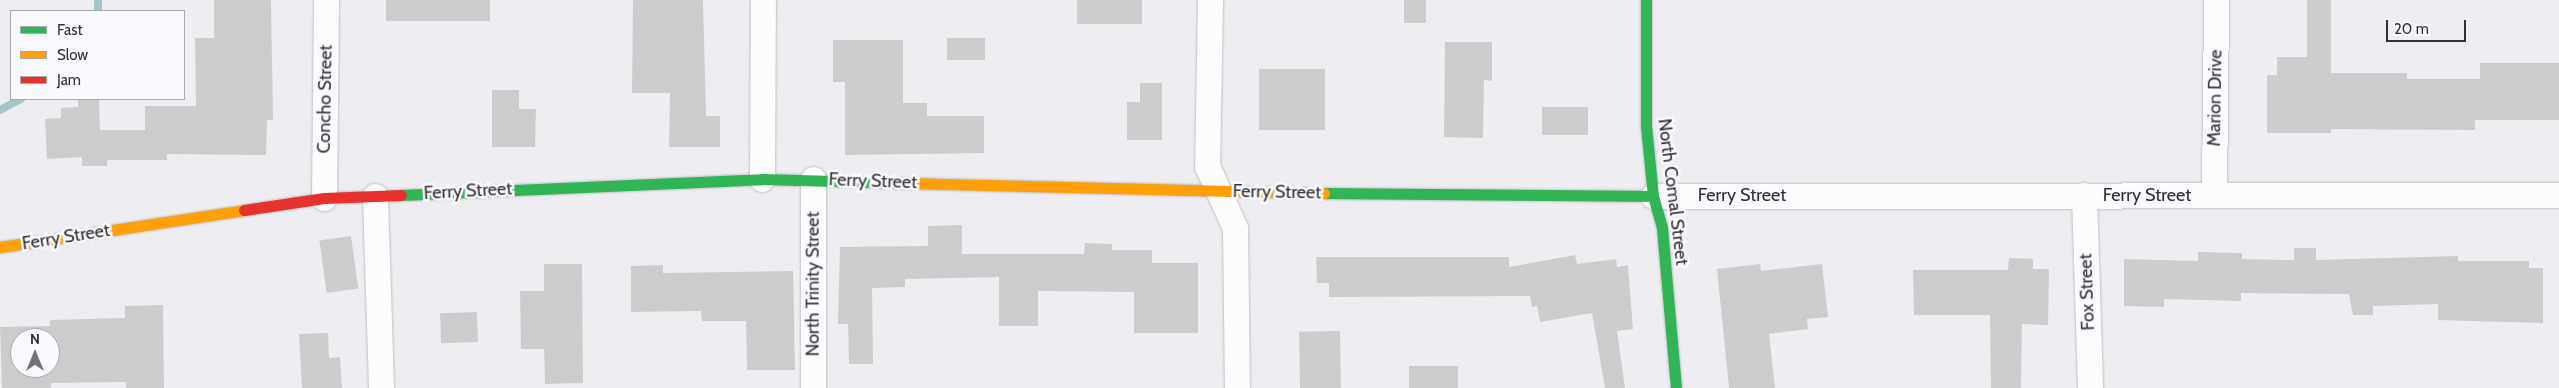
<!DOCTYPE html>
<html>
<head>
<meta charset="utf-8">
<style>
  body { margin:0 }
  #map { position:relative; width:2559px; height:388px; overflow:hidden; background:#eeeef2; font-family:Cabin,sans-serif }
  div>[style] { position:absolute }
  .stream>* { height:8px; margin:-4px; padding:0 4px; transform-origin:4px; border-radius:4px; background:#a5c5cb }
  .building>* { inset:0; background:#cdcccd; transform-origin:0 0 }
  .roads { filter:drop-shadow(0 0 1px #c1c1c4) drop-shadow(0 0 1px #c1c1c4) }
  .street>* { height:25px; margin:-12.5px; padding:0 12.5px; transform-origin:12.5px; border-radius:12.5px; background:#fcfcfd }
  .fast>* { height:11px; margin:-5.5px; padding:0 5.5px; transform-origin:5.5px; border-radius:5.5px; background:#30b455 }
  .slow>* { height:11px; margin:-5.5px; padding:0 5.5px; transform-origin:5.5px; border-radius:5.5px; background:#ff9f0a }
  .jam>* { height:11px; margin:-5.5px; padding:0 5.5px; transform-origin:5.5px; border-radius:5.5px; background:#e5322d }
  span { translate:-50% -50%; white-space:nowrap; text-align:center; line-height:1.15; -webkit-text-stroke:5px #faf9fe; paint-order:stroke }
  .street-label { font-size:18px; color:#313034 }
  .legend { position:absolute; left:10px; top:10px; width:175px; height:90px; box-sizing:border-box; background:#faf9fe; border:1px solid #aaa9ad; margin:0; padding:6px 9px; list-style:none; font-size:15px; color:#313034 }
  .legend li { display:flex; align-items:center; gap:10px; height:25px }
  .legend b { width:25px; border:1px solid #aaa9ad }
  .north { position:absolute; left:10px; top:328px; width:50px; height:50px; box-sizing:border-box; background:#faf9fe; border:1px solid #aaa9ad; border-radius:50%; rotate:0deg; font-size:14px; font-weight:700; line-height:20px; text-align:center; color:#313034 }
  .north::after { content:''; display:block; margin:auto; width:18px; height:22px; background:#737276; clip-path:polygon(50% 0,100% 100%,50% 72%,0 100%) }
  .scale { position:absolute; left:2386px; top:20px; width:80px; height:22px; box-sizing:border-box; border:2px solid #313034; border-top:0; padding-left:6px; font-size:15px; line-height:18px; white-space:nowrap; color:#313034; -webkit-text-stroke:4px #faf9fe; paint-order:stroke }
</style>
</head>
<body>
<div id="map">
  <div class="stream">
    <div style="left:98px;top:11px;width:11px;rotate:-90deg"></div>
    <div style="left:0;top:110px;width:24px;rotate:-28deg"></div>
  </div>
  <div class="building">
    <div style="clip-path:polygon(214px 0,271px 0,273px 120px,267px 120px,266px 155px,167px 154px,167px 160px,107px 160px,107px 166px,82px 166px,82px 157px,47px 159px,45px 119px,61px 118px,61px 108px,78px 107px,78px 99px,99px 99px,100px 130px,145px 130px,145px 106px,196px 106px,195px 38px,214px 38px)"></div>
    <div style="left:386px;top:0;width:104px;height:21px"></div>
    <div style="clip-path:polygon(633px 0,703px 0,706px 116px,720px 116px,720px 147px,669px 147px,670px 93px,632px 93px)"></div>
    <div style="left:1077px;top:0;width:65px;height:24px"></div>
    <div style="left:1404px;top:0;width:22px;height:23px"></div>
    <div style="clip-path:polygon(2307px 0,2331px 0,2331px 73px,2407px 73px,2407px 79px,2480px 79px,2480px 63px,2559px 63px,2559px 120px,2475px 120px,2475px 130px,2331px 129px,2331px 133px,2267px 133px,2267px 75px,2277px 75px,2277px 57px,2307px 57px)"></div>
    <div style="left:947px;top:38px;width:38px;height:22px"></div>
    <div style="clip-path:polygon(833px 40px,903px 40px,903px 103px,927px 103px,927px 116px,984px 116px,984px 153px,845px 155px,845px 82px,833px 82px)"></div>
    <div style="clip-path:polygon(1445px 42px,1492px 42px,1492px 81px,1484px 80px,1483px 138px,1444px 137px)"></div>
    <div style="left:1259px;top:69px;width:66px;height:61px"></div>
    <div style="clip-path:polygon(1140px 83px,1162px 83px,1162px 140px,1127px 140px,1127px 102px,1140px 102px)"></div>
    <div style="clip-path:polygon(492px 90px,519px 90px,519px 109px,536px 109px,535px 147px,492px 147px)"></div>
    <div style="left:1588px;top:107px;width:28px;height:46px;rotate:90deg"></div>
    <div style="clip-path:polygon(962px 225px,962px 254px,1084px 254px,1085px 243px,1112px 244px,1112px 250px,1152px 250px,1152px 263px,1198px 263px,1198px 333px,1134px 333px,1134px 292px,1038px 291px,1038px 326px,999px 326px,999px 277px,905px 279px,905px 287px,872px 288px,873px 364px,849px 364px,848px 324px,838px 324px,840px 247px,928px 246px,928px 226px)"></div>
    <div style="left:351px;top:236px;width:53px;height:32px;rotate:82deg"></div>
    <div style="clip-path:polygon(2294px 248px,2316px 248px,2316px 260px,2458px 256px,2458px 261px,2529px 261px,2529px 268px,2543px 268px,2543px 323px,2438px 320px,2438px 304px,2373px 306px,2373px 315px,2353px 315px,2349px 294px,2241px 293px,2241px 301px,2164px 299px,2164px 307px,2124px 306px,2124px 259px,2198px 261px,2198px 252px,2242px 253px,2242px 259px,2294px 260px)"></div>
    <div style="clip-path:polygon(1575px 255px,1577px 264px,1616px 259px,1617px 267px,1628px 265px,1633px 329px,1617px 331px,1625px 388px,1605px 388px,1592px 313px,1540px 322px,1537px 306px,1532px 307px,1530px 296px,1329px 297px,1329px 283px,1317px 283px,1316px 257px,1509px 257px,1509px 267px)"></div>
    <div style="clip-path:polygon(2009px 258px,2033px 259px,2033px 269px,2049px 269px,2048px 325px,2022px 324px,2021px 388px,1991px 388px,1990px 315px,1914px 315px,1913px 270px,2008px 270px)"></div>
    <div style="clip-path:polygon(544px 264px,582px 264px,583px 383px,545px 384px,544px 349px,521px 349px,520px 291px,544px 291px)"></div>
    <div style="clip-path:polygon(1760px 264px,1761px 271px,1822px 264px,1828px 317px,1807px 319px,1808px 329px,1769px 334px,1775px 388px,1729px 388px,1717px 269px)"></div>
    <div style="clip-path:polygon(663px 265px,663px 273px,793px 271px,795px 370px,747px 370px,746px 321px,702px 321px,701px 311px,631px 312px,631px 266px)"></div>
    <div style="clip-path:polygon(evenodd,163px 305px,164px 388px,126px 388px,126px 382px,51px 383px,51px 388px,2px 388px,0 327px,50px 326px,50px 320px,125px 318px,125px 306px,163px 305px,20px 338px,50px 338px,50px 368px,20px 368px,20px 338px)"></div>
    <div style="left:477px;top:312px;width:30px;height:37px;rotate:88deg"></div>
    <div style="left:1340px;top:331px;width:57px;height:41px;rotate:89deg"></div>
    <div style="clip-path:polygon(328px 333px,329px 358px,340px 357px,342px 388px,302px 388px,299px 334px)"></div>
    <div style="left:1458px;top:366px;width:22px;height:49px;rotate:90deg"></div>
  </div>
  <div class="roads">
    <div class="street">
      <div style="left:1210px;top:0;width:166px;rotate:91deg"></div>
      <div style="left:1207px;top:166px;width:68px;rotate:65.7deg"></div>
      <div style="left:1235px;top:228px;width:160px;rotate:89.3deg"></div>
      <div style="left:762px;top:179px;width:179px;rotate:-89.7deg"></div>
      <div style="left:813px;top:179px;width:209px;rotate:90deg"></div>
      <div style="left:2084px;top:195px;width:193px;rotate:88.2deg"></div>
      <div style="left:2214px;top:195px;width:195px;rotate:-89.4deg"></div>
      <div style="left:375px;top:196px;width:192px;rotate:88.2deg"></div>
      <div style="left:1653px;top:196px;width:906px;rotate:-0.06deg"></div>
      <div style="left:324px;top:198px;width:198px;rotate:-89.4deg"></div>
    </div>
    <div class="fast">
      <div style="left:1646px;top:0;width:126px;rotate:90deg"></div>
      <div style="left:1646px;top:126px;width:70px;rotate:84.3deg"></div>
      <div style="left:1653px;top:196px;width:33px;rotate:74deg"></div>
      <div style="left:1662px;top:228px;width:161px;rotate:85deg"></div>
      <div style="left:1324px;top:193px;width:329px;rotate:0.5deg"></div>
      <div style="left:401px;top:195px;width:361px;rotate:-2.5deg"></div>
      <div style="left:762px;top:179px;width:142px;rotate:1.6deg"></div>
    </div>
    <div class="slow">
      <div style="left:904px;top:183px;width:420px;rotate:1.4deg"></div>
      <div style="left:0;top:247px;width:247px;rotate:-8.6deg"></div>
    </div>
    <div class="jam">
      <div style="left:244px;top:210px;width:81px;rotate:-8.5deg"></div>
      <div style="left:324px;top:198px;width:77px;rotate:-2.2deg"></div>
    </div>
  </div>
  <div class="street-label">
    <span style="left:2215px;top:98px;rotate:-89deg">Marion Drive</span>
    <span style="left:325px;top:99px;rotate:-89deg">Concho Street</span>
    <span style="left:873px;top:181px;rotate:2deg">Ferry Street</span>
    <span style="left:468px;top:191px;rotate:-3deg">Ferry Street</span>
    <span style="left:1277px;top:192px;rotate:1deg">Ferry Street</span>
    <span style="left:1673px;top:192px;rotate:83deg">North Comal Street</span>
    <span style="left:1742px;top:195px">Ferry Street</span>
    <span style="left:2147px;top:195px">Ferry Street</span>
    <span style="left:66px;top:237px;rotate:-9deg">Ferry Street</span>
    <span style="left:813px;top:284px;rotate:-90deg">North Trinity Street</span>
    <span style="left:2087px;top:292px;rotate:-92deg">Fox Street</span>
  </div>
  <ul class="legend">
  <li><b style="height:6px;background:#30b455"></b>Fast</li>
  <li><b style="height:6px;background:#ff9f0a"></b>Slow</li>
  <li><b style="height:6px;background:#e5322d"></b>Jam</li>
  </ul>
  <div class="north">N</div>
  <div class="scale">20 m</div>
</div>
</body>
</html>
